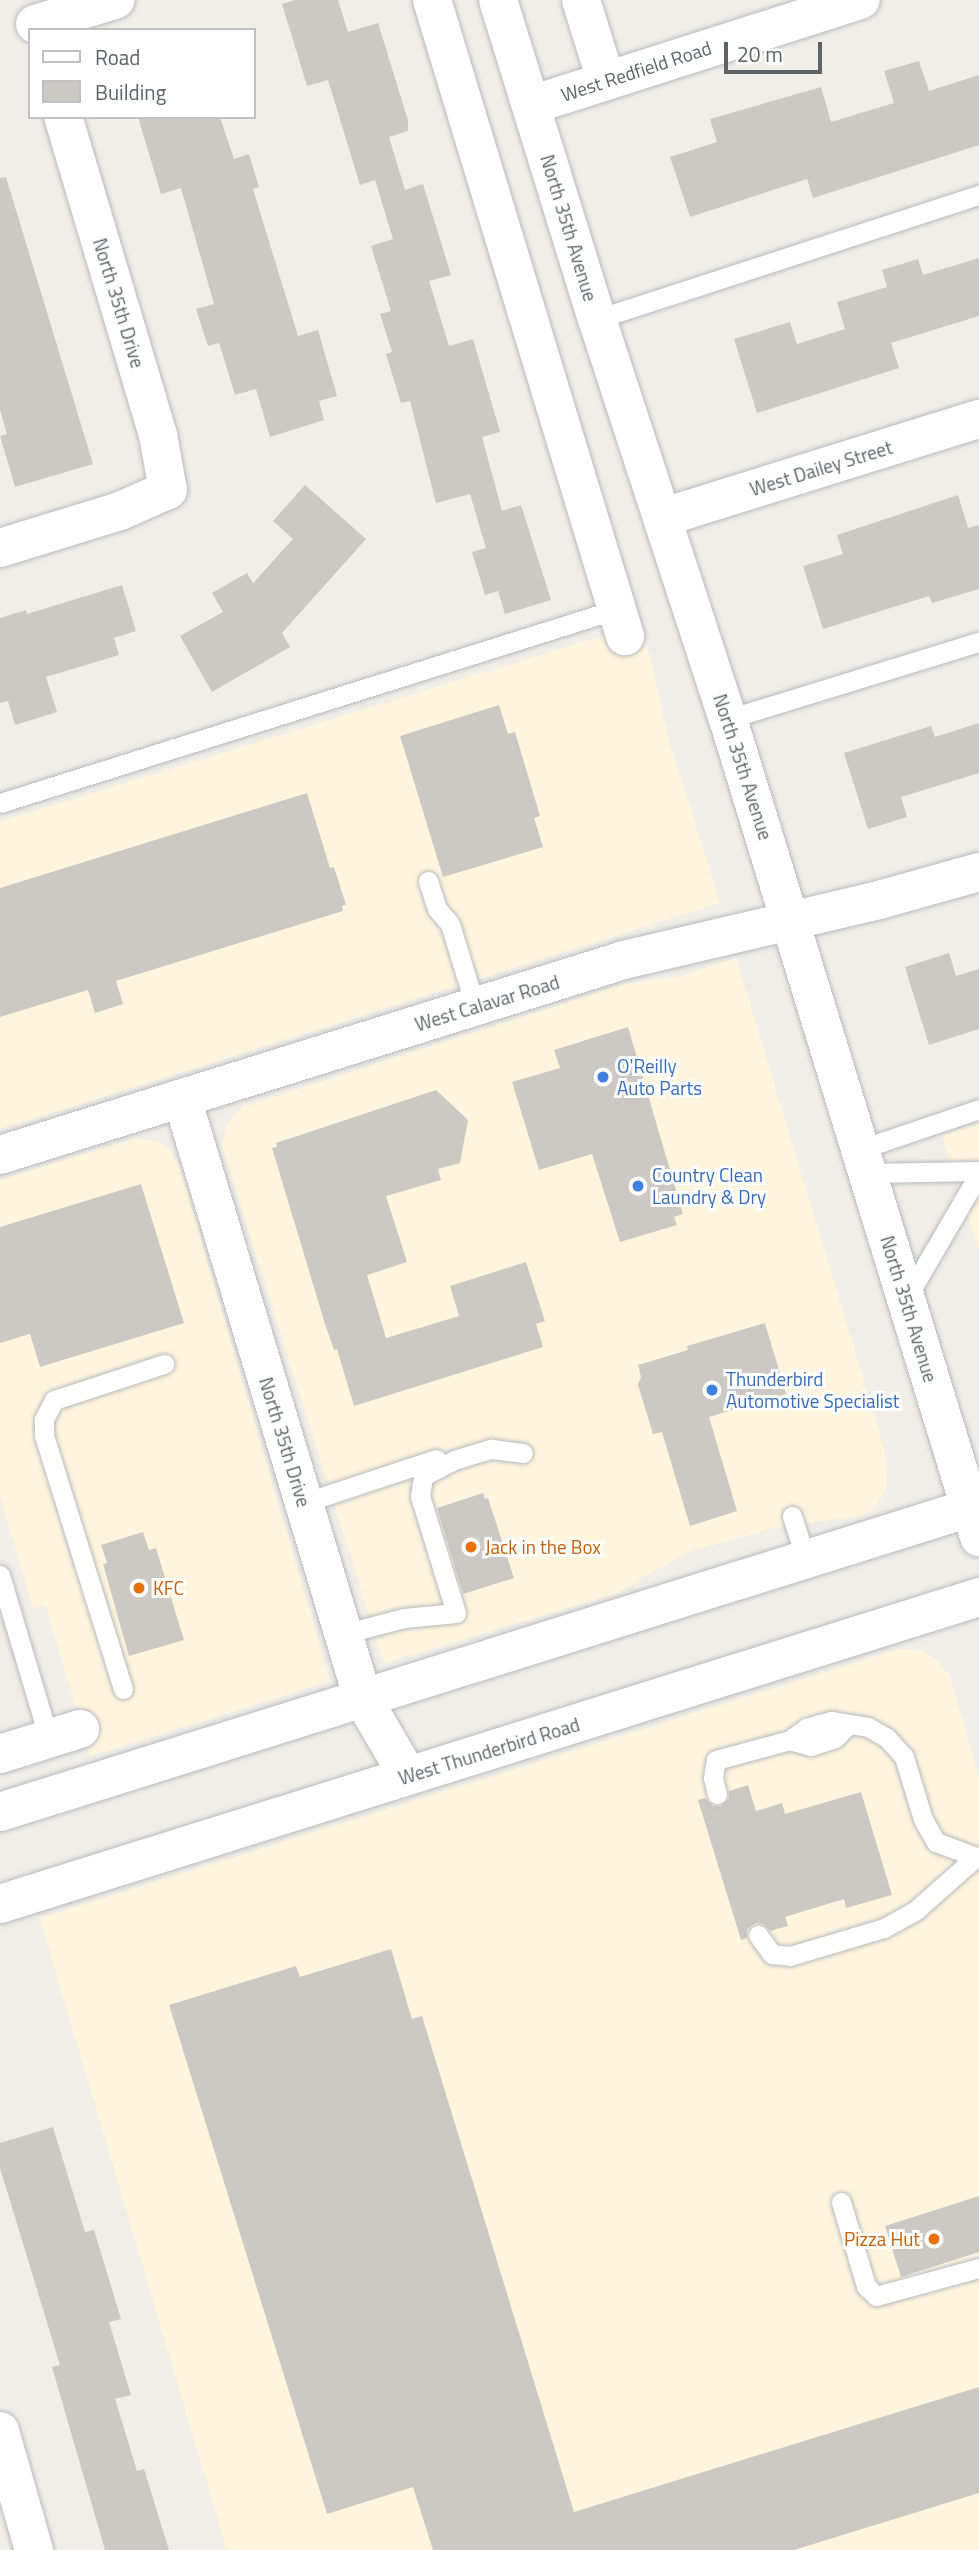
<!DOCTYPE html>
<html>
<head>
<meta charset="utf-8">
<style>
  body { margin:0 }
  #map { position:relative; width:979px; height:2550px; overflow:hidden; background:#f1eee7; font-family:"Titillium Web",sans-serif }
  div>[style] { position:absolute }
  .commercial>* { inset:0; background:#fff5de }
  .building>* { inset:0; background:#ccc9c4 }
  .roads { filter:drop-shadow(0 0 2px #b7babe) drop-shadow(0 0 2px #b7babe) }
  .lane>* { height:19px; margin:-9.5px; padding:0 9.5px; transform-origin:9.5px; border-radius:9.5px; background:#fff }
  .street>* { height:38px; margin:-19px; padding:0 19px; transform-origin:19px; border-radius:19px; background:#fff }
  .secondary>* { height:38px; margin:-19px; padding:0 19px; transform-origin:19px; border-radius:19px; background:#fff }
  .dots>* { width:19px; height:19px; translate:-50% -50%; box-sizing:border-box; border:4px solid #fff; border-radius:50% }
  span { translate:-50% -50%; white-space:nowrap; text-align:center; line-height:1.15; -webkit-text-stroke:6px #fff; paint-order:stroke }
  .street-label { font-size:19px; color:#5e6368 }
  .shop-label { font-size:19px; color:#366cbe }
  .left { translate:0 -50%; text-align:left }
  .food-label { font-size:19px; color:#c56008 }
  .right { translate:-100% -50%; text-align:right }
  .legend { position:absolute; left:28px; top:28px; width:228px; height:91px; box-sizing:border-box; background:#fff; border:2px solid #bfc1c3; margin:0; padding:9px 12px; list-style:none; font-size:21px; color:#5e6368 }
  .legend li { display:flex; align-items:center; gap:14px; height:35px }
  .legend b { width:35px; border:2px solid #bfc1c3 }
  .scale { position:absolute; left:724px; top:42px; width:98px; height:32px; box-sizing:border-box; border:4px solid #5e6368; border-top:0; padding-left:9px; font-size:21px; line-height:24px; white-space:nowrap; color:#5e6368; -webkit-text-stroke:5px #fff; paint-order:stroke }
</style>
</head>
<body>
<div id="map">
  <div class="commercial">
    <div style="clip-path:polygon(606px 635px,617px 645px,645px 636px,668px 738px,720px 903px,0 1129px,0 822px)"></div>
    <div style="clip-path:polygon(736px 958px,885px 1451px,887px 1484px,881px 1499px,870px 1511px,857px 1516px,770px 1529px,689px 1552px,614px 1594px,384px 1663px,222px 1145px,228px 1123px,243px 1107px,625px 984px,678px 977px)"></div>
    <div style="clip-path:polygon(979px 1123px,979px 1250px,942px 1135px)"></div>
    <div style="clip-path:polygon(133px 1139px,156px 1141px,169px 1149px,179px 1165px,330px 1681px,90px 1756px,46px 1605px,33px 1608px,0 1496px,0 1180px)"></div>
    <div style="clip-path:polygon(900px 1649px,922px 1651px,937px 1660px,949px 1675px,979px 1778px,979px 2550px,227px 2550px,40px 1918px)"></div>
  </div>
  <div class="building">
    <div style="clip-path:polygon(295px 0,338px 0,348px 32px,378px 23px,408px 120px,408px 131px,389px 137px,405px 190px,423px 184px,451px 275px,429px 281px,449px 346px,473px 339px,500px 432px,482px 437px,502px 511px,521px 505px,551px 600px,505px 614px,498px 591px,485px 595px,472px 552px,486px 548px,470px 494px,436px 503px,410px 401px,401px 403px,386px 354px,392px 352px,380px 314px,391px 311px,371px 246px,393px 239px,375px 180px,360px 185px,328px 80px,307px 86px,282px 4px)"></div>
    <div style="clip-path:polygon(919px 61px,929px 91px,979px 75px,979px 145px,813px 198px,807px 179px,690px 217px,670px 157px,717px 142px,710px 119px,821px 87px,831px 122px,894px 103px,884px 71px)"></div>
    <div style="clip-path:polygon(138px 117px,220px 117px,234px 159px,249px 154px,259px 187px,253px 189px,298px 336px,318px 330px,337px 396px,319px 401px,324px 420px,270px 437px,256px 389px,235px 395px,219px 343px,208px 346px,196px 309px,214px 304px,181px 188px,161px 194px)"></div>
    <div style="clip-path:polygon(6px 177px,93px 464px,15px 487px,0 436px,7px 434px,0 410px,0 178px)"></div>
    <div style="clip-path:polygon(979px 258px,979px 316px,891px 343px,899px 368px,757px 413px,734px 339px,790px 322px,797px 344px,845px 329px,837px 302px,887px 287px,882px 270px,918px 259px,923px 275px)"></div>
    <div style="clip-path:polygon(305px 485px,366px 539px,282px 633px,290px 647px,212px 692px,180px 636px,223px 612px,212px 593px,247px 573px,253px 583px,293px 539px,273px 521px)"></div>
    <div style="clip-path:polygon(958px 495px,968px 528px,979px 525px,979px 589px,932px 603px,929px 596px,823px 629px,803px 566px,843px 554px,837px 535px)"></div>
    <div style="clip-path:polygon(122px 585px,136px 631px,114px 638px,119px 655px,46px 677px,57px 712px,15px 725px,8px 701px,0 703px,0 618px,26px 610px,27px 614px)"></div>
    <div style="clip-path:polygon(499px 705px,508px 734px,515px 732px,540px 816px,534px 818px,543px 847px,443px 877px,400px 736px)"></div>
    <div style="clip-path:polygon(979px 723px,979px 773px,901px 797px,907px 817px,868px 829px,844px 753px,931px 726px,935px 737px)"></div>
    <div style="clip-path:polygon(307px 793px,330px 868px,334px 867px,346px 905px,342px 906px,343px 911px,116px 981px,123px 1004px,95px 1013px,88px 990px,0 1017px,0 888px)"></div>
    <div style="clip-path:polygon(949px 953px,956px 976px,979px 969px,979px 1029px,929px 1045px,905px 967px)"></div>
    <div style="clip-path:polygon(628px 1027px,683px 1214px,674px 1217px,677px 1225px,620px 1242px,592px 1154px,539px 1170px,512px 1082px,560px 1068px,554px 1050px)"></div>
    <div style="clip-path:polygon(436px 1090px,468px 1120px,460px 1163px,438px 1169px,441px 1180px,386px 1196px,407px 1262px,367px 1275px,386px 1338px,459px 1316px,450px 1286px,526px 1262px,545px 1321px,536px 1324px,543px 1347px,354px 1406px,337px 1349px,334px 1350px,325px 1324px,272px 1148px,277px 1147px,276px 1143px)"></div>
    <div style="clip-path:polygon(141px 1184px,184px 1323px,40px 1367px,30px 1334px,0 1343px,0 1227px)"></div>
    <div style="clip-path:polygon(765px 1323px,786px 1394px,709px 1417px,737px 1511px,690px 1526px,662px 1432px,653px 1434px,638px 1385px,641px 1377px,638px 1365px,688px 1350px,687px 1346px)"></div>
    <div style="clip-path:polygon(483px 1493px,485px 1499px,488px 1498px,514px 1578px,463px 1594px,437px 1508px)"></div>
    <div style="clip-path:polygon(143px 1532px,149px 1550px,156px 1548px,184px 1640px,129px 1656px,103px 1564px,107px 1563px,101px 1545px)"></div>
    <div style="clip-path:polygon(748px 1785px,756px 1811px,782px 1803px,785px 1814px,861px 1792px,892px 1895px,846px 1908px,844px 1899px,785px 1917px,788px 1926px,770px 1931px,763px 1924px,756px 1923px,747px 1929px,747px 1938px,741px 1940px,698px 1800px,705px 1798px,713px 1806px,721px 1806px,729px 1798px,729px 1791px)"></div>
    <div style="clip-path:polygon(391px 1949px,412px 2019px,422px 2016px,574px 2512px,979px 2387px,979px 2493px,794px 2550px,433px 2550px,413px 2487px,327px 2514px,169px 2005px,296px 1966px,300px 1977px)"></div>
    <div style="clip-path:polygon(53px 2127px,85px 2232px,94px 2230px,121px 2319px,109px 2322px,131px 2395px,115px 2399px,137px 2471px,144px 2469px,169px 2550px,105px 2550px,52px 2367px,60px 2365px,0 2168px,0 2143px)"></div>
    <div style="clip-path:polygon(979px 2196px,979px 2252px,901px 2277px,885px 2226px)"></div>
  </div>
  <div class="roads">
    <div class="lane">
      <div style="left:597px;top:319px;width:402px;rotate:-18deg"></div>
      <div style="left:728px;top:719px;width:263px;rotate:-17.1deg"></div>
      <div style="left:0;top:803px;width:647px;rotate:-17.45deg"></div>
      <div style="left:428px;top:881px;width:29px;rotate:72deg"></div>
      <div style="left:437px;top:909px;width:20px;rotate:49deg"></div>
      <div style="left:450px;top:924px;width:86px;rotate:73deg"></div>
      <div style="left:861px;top:1149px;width:125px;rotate:-18.7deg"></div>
      <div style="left:868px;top:1173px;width:111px;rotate:-1deg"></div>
      <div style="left:907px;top:1297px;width:143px;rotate:-59.7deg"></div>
      <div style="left:303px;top:1503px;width:140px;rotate:-18.3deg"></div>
      <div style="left:792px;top:1516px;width:46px;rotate:72.3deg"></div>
      <div style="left:0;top:1575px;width:171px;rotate:73.4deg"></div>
      <div style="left:343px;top:1634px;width:63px;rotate:-14.7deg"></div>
      <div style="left:404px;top:1618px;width:52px;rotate:-5.5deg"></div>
      <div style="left:456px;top:1613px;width:122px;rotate:-107.1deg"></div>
      <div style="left:420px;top:1496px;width:20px;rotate:-81deg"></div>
      <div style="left:423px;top:1476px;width:35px;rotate:-27deg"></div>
      <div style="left:454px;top:1460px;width:39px;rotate:-17deg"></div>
      <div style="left:491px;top:1449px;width:32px;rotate:7deg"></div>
      <div style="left:123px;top:1689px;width:265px;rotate:-107.3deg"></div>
      <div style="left:44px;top:1436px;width:17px;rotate:-90deg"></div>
      <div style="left:44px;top:1419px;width:21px;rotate:-62deg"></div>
      <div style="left:54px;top:1400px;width:116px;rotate:-18.1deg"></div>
      <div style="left:790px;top:1740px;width:22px;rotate:16deg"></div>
      <div style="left:811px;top:1746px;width:25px;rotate:-18deg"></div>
      <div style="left:835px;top:1738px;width:18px;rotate:-45deg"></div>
      <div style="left:717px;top:1794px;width:16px;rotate:-104deg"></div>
      <div style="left:713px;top:1778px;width:18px;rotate:-81deg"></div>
      <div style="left:716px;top:1760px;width:77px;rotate:-15.1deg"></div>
      <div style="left:790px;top:1740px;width:20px;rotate:-37deg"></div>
      <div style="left:806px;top:1728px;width:26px;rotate:-16deg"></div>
      <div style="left:831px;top:1721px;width:37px;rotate:9deg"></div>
      <div style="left:868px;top:1727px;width:22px;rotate:30deg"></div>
      <div style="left:887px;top:1738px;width:25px;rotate:48deg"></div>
      <div style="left:904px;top:1757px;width:65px;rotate:73deg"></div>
      <div style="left:923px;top:1819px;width:26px;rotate:61deg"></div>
      <div style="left:936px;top:1842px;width:43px;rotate:20.6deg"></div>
      <div style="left:758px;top:1935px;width:24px;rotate:54deg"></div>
      <div style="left:772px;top:1954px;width:18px;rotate:6deg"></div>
      <div style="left:790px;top:1956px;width:98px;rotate:-16.6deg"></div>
      <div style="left:884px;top:1928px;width:37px;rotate:-29deg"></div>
      <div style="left:916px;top:1910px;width:80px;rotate:-41.5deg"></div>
      <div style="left:841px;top:2202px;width:88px;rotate:73.4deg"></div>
      <div style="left:866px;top:2286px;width:14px;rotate:45deg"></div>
      <div style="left:876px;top:2296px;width:107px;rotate:-15.2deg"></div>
    </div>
    <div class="street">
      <div style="left:432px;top:0;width:665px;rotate:73.12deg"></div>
      <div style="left:581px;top:0;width:85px;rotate:72.8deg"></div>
      <div style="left:35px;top:24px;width:84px;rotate:-16.7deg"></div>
      <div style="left:531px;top:105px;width:346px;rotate:-17.7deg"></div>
      <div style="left:664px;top:517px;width:330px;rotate:-17.3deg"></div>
      <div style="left:0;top:548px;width:126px;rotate:-17.1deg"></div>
      <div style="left:120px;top:511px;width:52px;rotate:-23.6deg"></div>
      <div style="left:168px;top:490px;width:56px;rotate:-100.3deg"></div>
      <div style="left:158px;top:435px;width:332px;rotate:-106.6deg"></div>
      <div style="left:182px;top:1098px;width:628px;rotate:73.24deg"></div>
      <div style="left:363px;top:1699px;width:89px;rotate:59.7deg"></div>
      <div style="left:0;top:1155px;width:654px;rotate:-17.35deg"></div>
      <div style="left:624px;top:960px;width:262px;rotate:-13.2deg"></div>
      <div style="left:879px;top:900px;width:104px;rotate:-15.6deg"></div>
      <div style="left:0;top:1754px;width:84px;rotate:-17.4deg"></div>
      <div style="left:0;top:2431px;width:124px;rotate:74.1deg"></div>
    </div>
    <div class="secondary">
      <div style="left:498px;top:0;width:334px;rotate:72.8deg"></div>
      <div style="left:597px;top:319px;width:421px;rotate:71.9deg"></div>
      <div style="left:728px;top:719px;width:856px;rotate:72.94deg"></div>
      <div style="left:0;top:1812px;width:1026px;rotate:-17.41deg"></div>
      <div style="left:0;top:1904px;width:1026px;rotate:-17.41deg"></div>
    </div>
  </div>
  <div class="dots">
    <div style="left:603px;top:1077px;background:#3f7fe0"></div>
    <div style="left:638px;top:1186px;background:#3f7fe0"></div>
    <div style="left:712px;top:1390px;background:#3f7fe0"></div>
    <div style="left:471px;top:1547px;background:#e8710a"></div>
    <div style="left:139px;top:1588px;background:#e8710a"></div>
    <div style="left:934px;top:2239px;background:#e8710a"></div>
  </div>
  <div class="street-label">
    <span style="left:636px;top:71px;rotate:-18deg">West Redfield Road</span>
    <span style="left:569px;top:228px;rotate:73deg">North 35th Avenue</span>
    <span style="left:119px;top:303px;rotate:73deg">North 35th Drive</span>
    <span style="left:821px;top:468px;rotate:-17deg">West Dailey Street</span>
    <span style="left:743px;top:767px;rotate:72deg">North 35th Avenue</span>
    <span style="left:487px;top:1003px;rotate:-17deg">West Calavar Road</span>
    <span style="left:909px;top:1309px;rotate:73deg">North 35th Avenue</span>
    <span style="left:285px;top:1442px;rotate:73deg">North 35th Drive</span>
    <span style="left:489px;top:1751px;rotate:-17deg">West Thunderbird Road</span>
  </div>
  <div class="shop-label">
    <span class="left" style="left:617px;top:1077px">O'Reilly<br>Auto Parts</span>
    <span class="left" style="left:652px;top:1186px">Country Clean<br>Laundry &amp; Dry</span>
    <span class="left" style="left:726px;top:1390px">Thunderbird<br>Automotive Specialist</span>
  </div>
  <div class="food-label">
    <span class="left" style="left:485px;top:1547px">Jack in the Box</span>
    <span class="left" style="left:153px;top:1588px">KFC</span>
    <span class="right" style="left:920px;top:2239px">Pizza Hut</span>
  </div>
  <ul class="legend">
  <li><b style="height:9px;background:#fff"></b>Road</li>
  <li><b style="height:19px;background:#ccc9c4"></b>Building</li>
  </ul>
  <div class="scale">20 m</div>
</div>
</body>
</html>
